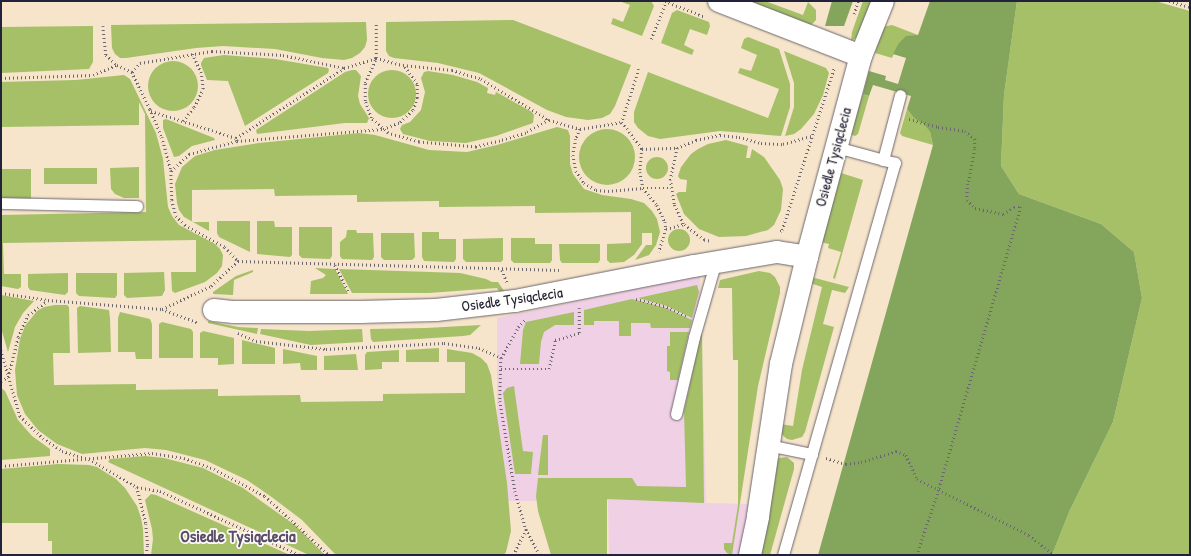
<!DOCTYPE html>
<html>
<head>
<meta charset="utf-8">
<style>
  body { margin:0 }
  #map { position:relative; width:1191px; height:556px; overflow:hidden; background:#f6e4cb; font-family:"Patrick Hand",sans-serif }
  div>[style] { position:absolute }
  .built>* { inset:0; background:#f0d0e4 }
  .green>* { inset:0; background:#a5c067; transform-origin:0 0 }
  .round { border-radius:50% }
  .forest>* { inset:0; background:#84a65c }
  .path>* { height:2.5px; margin-top:-1.25px; transform-origin:0; background:repeating-linear-gradient(90deg,#6c666d 0 1px,transparent 0 4px) }
  .roads { filter:drop-shadow(0 0 1px #6c666d) drop-shadow(0 0 1px #6c666d) }
  .service>* { height:11px; margin:-5.5px; padding:0 5.5px; transform-origin:5.5px; border-radius:5.5px; background:#fff }
  .minor>* { height:22px; margin:-11px; padding:0 11px; transform-origin:11px; border-radius:11px; background:#fff }
  span { translate:-50% -50%; white-space:nowrap; text-align:center; line-height:1.15; -webkit-text-stroke:3.5px #fdfcf7; paint-order:stroke }
  .street-label { font-size:15px; color:#22223b }
  .quarter-label { font-size:17px; color:#5b4d6a; font-weight:700 }
  .frame { position:absolute; inset:0; border:2px solid #22223b; pointer-events:none }
</style>
</head>
<body>
<div id="map">
  <div class="built">
    <div style="clip-path:polygon(700px 275px,706px 503px,750px 504px,742px 555px,609px 555px,608px 501px,508px 501px,497px 420px,497px 318px)"></div>
  </div>
  <div class="green">
    <div style="clip-path:polygon(619px 1px,651px 1px,654px 6px,642px 36px,611px 24px,613px 18px,623px 22px,630px 5px)"></div>
    <div style="clip-path:polygon(738px 1px,765px 1px,803px 15px,808px 2px,816px 10px,816px 20px,810px 26px)"></div>
    <div style="clip-path:polygon(863px 1px,873px 1px,857px 37px,851px 41px,852px 32px)"></div>
    <div style="clip-path:polygon(1017px 1px,1155px 1px,1190px 11px,1190px 555px,1052px 555px,1069px 512px,1113px 422px,1142px 298px,1134px 252px,1101px 224px,1019px 194px,1001px 166px,1004px 95px)"></div>
    <div style="clip-path:polygon(677px 10px,709px 22px,710px 26px,707px 35px,690px 29px,684px 45px,694px 50px,692px 55px,661px 43px,672px 13px)"></div>
    <div style="clip-path:polygon(513px 20px,631px 65px,615px 106px,610px 114px,602px 118px,588px 120px,566px 117px,547px 110px,479px 73px,438px 63px,394px 58px,389px 56px,386px 51px,386px 22px)"></div>
    <div style="clip-path:polygon(366px 22px,367px 40px,365px 47px,360px 53px,352px 58px,344px 60px,322px 58px,275px 49px,223px 46px,196px 48px,126px 58px,120px 58px,115px 54px,112px 48px,111px 25px)"></div>
    <div style="clip-path:polygon(892px 25px,918px 35px,898px 44px,892px 58px,875px 53px,883px 27px)"></div>
    <div style="clip-path:polygon(93px 26px,93px 62px,89px 69px,1px 73px,1px 27px)"></div>
    <div style="clip-path:polygon(748px 37px,779px 49px,790px 84px,790px 107px,781px 136px,720px 131px,660px 139px,648px 136px,638px 128px,634px 122px,634px 112px,648px 72px,768px 118px,779px 89px,738px 73px,740px 68px,751px 71px,757px 55px,741px 48px,744px 39px)"></div>
    <div style="clip-path:polygon(784px 51px,826px 68px,829px 73px,823px 95px,814px 114px,801px 129px,794px 134px,785px 136px,794px 107px,794px 83px)"></div>
    <div style="clip-path:polygon(224px 55px,275px 59px,328px 68px,329px 70px,328px 73px,245px 126px,228px 81px,207px 80px,201px 65px,201px 63px,204px 58px)"></div>
    <div class="round" style="left:148px;top:61px;width:50px;height:50px"></div>
    <div style="clip-path:polygon(352px 70px,356px 70px,361px 76px,358px 96px,360px 104px,369px 118px,367px 123px,345px 123px,257px 134px,256px 130px,345px 72px)"></div>
    <div class="round" style="left:368px;top:70px;width:48px;height:48px"></div>
    <div style="clip-path:polygon(428px 71px,453px 75px,477px 82px,488px 88px,487px 93px,495px 95px,496px 92px,532px 112px,534px 115px,533px 123px,496px 136px,466px 143px,430px 141px,403px 134px,400px 129px,402px 125px,410px 122px,421px 110px,425px 92px,421px 78px,424px 72px)"></div>
    <div style="clip-path:polygon(124px 75px,130px 79px,156px 133px,163px 159px,168px 207px,172px 216px,179px 225px,215px 244px,220px 249px,223px 255px,222px 266px,217px 273px,205px 282px,175px 293px,172px 291px,171px 272px,196px 272px,196px 240px,3px 243px,4px 274px,21px 274px,21px 287px,18px 289px,1px 286px,1px 215px,146px 212px,145px 114px,139px 102px,139px 125px,1px 127px,1px 82px,76px 80px)"></div>
    <div style="clip-path:polygon(863px 94px,869px 96px,858px 134px,855px 136px,850px 134px)"></div>
    <div style="clip-path:polygon(907px 109px,914px 118px,924px 123px,930px 132px,933px 145px,902px 136px,900px 133px)"></div>
    <div style="clip-path:polygon(166px 119px,214px 138px,215px 140px,192px 146px,179px 156px,174px 157px,163px 128px,163px 120px)"></div>
    <div style="clip-path:polygon(557px 127px,568px 130px,570px 136px,570px 164px,573px 174px,584px 189px,602px 195px,631px 199px,644px 203px,652px 211px,657px 219px,660px 232px,656px 245px,649px 255px,635px 260px,646px 245px,652px 245px,652px 233px,642px 233px,642px 244px,634px 255px,624px 262px,610px 263px,607px 260px,607px 244px,631px 243px,631px 212px,535px 213px,535px 206px,439px 207px,439px 201px,357px 202px,357px 195px,275px 196px,274px 189px,192px 190px,192px 222px,209px 222px,209px 231px,184px 217px,179px 210px,177px 203px,175px 184px,182px 167px,195px 156px,215px 150px,259px 143px,359px 133px,375px 135px,429px 150px,467px 152px,497px 145px)"></div>
    <div class="round" style="left:579px;top:129px;width:56px;height:56px"></div>
    <div style="clip-path:polygon(726px 140px,748px 146px,746px 158px,750px 158px,752px 149px,764px 157px,780px 180px,783px 189px,781px 210px,774px 225px,768px 230px,746px 236px,719px 237px,699px 229px,684px 214px,676px 194px,679px 192px,686px 192px,687px 180px,680px 179px,678px 176px,681px 167px,691px 154px,698px 149px,708px 144px)"></div>
    <div class="round" style="left:646px;top:157px;width:22px;height:22px"></div>
    <div style="clip-path:polygon(843px 159px,844px 162px,841px 173px,863px 180px,835px 279px,833px 278px,841px 252px,828px 248px,829px 244px,821px 242px)"></div>
    <div style="clip-path:polygon(139px 167px,139px 198px,124px 198px,115px 194px,111px 189px,110px 168px)"></div>
    <div style="left:97px;top:168px;width:16px;height:53px;rotate:90deg"></div>
    <div style="left:2px;top:169px;width:29px;height:31px"></div>
    <div style="clip-path:polygon(217px 221px,250px 221px,250px 252px,219px 237px,217px 233px)"></div>
    <div style="clip-path:polygon(257px 221px,274px 221px,275px 227px,292px 227px,292px 255px,290px 257px,257px 254px)"></div>
    <div style="clip-path:polygon(299px 227px,332px 227px,332px 256px,330px 259px,302px 258px,299px 255px)"></div>
    <div class="round" style="left:668px;top:229px;width:22px;height:22px"></div>
    <div style="clip-path:polygon(347px 230px,356px 230px,357px 233px,373px 233px,374px 257px,372px 260px,342px 259px,340px 256px,340px 242px,346px 237px)"></div>
    <div style="clip-path:polygon(422px 232px,439px 232px,439px 239px,456px 239px,456px 259px,454px 262px,424px 261px,422px 257px)"></div>
    <div style="clip-path:polygon(381px 233px,414px 233px,415px 257px,412px 260px,384px 260px,381px 257px)"></div>
    <div style="clip-path:polygon(503px 238px,503px 260px,501px 262px,466px 262px,463px 259px,463px 239px)"></div>
    <div style="clip-path:polygon(511px 238px,535px 238px,535px 244px,552px 244px,552px 260px,550px 263px,514px 263px,511px 260px)"></div>
    <div style="clip-path:polygon(559px 244px,600px 244px,600px 260px,598px 263px,562px 263px,560px 260px)"></div>
    <div style="clip-path:polygon(315px 268px,335px 269px,348px 294px,310px 294px,311px 281px,323px 278px,326px 275px)"></div>
    <div style="clip-path:polygon(339px 269px,460px 273px,486px 279px,492px 282px,498px 282px,508px 297px,503px 298px,497px 288px,429px 293px,352px 293px)"></div>
    <div style="clip-path:polygon(253px 270px,253px 272px,234px 280px,233px 295px,213px 294px,213px 292px,236px 276px)"></div>
    <div style="clip-path:polygon(759px 271px,770px 273px,775px 277px,780px 287px,780px 293px,758px 386px,732px 555px,727px 553px,724px 549px,724px 543px,732px 543px,738px 505px,738px 360px,733px 360px,732px 288px,718px 288px,720px 280px)"></div>
    <div style="clip-path:polygon(164px 272px,165px 290px,162px 296px,127px 298px,124px 295px,124px 273px)"></div>
    <div style="clip-path:polygon(68px 273px,68px 292px,65px 295px,30px 290px,28px 287px,28px 274px)"></div>
    <div style="clip-path:polygon(76px 273px,117px 273px,117px 295px,115px 298px,79px 296px,76px 293px)"></div>
    <div style="clip-path:polygon(811px 277px,849px 287px,845px 293px,832px 290px,823px 324px,834px 327px,805px 432px,802px 437px,792px 440px,787px 439px,779px 432px,780px 424px,793px 426px,802px 370px,822px 287px,810px 283px)"></div>
    <div style="clip-path:polygon(697px 285px,699px 292px,692px 318px,667px 306px,638px 298px)"></div>
    <div style="clip-path:polygon(1px 295px,34px 301px,23px 313px,15px 327px,8px 352px,1px 328px)"></div>
    <div style="clip-path:polygon(632px 299px,666px 308px,692px 320px,690px 328px,651px 328px,650px 323px,631px 323px,631px 336px,619px 336px,619px 321px,594px 321px,594px 325px,584px 325px,584px 310px)"></div>
    <div style="clip-path:polygon(55px 305px,67px 305px,69px 307px,70px 353px,53px 353px,54px 385px,136px 384px,136px 390px,218px 389px,218px 396px,300px 395px,301px 402px,383px 401px,383px 394px,465px 393px,465px 362px,447px 362px,447px 349px,472px 353px,481px 358px,487px 364px,491px 375px,507px 483px,511px 531px,506px 552px,504px 555px,336px 555px,302px 520px,273px 498px,247px 480px,205px 460px,166px 450px,145px 448px,82px 454px,57px 444px,38px 430px,25px 414px,17px 395px,15px 370px,20px 339px,25px 326px,37px 311px,44px 307px)"></div>
    <div style="clip-path:polygon(80px 306px,109px 310px,110px 318px,111px 352px,78px 353px,77px 308px)"></div>
    <div style="clip-path:polygon(120px 312px,150px 319px,152px 324px,152px 359px,136px 359px,135px 352px,118px 352px,118px 318px)"></div>
    <div style="clip-path:polygon(574px 312px,574px 325px,555px 325px,544px 332px,541px 342px,539px 364px,520px 364px,523px 330px,526px 322px)"></div>
    <div style="clip-path:polygon(208px 321px,238px 327px,258px 328px,257px 334px,208px 323px)"></div>
    <div style="clip-path:polygon(162px 322px,191px 329px,193px 332px,193px 358px,159px 358px,159px 324px)"></div>
    <div style="clip-path:polygon(481px 325px,470px 335px,463px 336px,373px 342px,371px 339px,370px 329px,426px 328px)"></div>
    <div style="clip-path:polygon(261px 329px,309px 331px,362px 329px,363px 342px,311px 345px,260px 334px)"></div>
    <div style="clip-path:polygon(702px 329px,704px 503px,607px 499px,607px 555px,551px 555px,538px 511px,536px 496px,538px 478px,632px 478px,637px 486px,686px 487px,684px 411px)"></div>
    <div style="clip-path:polygon(203px 331px,234px 338px,234px 364px,218px 365px,218px 358px,200px 358px,200px 333px)"></div>
    <div style="clip-path:polygon(670px 332px,689px 332px,678px 380px,670px 380px,670px 372px,667px 371px,667px 346px,670px 346px)"></div>
    <div style="clip-path:polygon(242px 340px,275px 348px,275px 364px,242px 364px)"></div>
    <div style="clip-path:polygon(439px 348px,439px 362px,406px 362px,406px 350px)"></div>
    <div style="clip-path:polygon(283px 349px,317px 356px,317px 370px,301px 370px,300px 363px,283px 364px)"></div>
    <div style="clip-path:polygon(399px 350px,399px 362px,382px 362px,382px 369px,365px 370px,365px 355px,367px 352px)"></div>
    <div style="clip-path:polygon(356px 354px,358px 370px,324px 370px,324px 356px)"></div>
    <div style="clip-path:polygon(514px 386px,523px 451px,533px 452px,531px 474px,515px 474px,503px 393px,507px 388px)"></div>
    <div style="clip-path:polygon(1px 388px,5px 391px,18px 420px,32px 436px,50px 449px,50px 456px,1px 460px)"></div>
    <div style="clip-path:polygon(543px 435px,548px 435px,548px 475px,538px 475px)"></div>
    <div style="clip-path:polygon(145px 456px,164px 458px,203px 468px,243px 488px,296px 526px,325px 555px,309px 555px,108px 462px,110px 459px)"></div>
    <div style="clip-path:polygon(787px 457px,794px 463px,794px 469px,770px 555px,759px 555px,775px 461px,779px 458px)"></div>
    <div style="clip-path:polygon(58px 464px,89px 465px,97px 467px,116px 479px,125px 488px,137px 506px,141px 518px,143px 529px,144px 555px,52px 555px,52px 541px,48px 541px,48px 523px,1px 523px,1px 469px)"></div>
    <div style="clip-path:polygon(151px 494px,156px 495px,290px 555px,151px 555px,153px 539px,152px 529px,145px 500px)"></div>
  </div>
  <div class="forest">
    <div style="clip-path:polygon(832px 1px,853px 1px,844px 26px,825px 26px)"></div>
    <div style="clip-path:polygon(930px 1px,1017px 1px,1004px 95px,1001px 166px,1019px 194px,1101px 224px,1134px 252px,1142px 298px,1113px 422px,1069px 512px,1052px 555px,818px 555px,933px 145px,930px 132px,924px 124px,914px 118px,907px 109px,911px 96px,873px 85px,869px 96px,863px 94px,869px 71px,886px 76px,885px 80px,898px 84px,906px 58px,893px 54px,898px 44px,906px 36px,918px 35px)"></div>
  </div>
  <div class="path">
    <div style="left:665px;top:1px;width:43px;rotate:21.8deg"></div>
    <div style="left:1169px;top:1px;width:22px;rotate:16deg"></div>
    <div style="left:854px;top:14px;width:14px;rotate:-73deg"></div>
    <div style="left:103px;top:26px;width:29px;rotate:84deg"></div>
    <div style="left:106px;top:55px;width:15px;rotate:42deg"></div>
    <div style="left:117px;top:65px;width:17px;rotate:25deg"></div>
    <div style="left:132px;top:72px;width:41px;rotate:64.1deg"></div>
    <div style="left:150px;top:109px;width:30px;rotate:67deg"></div>
    <div style="left:162px;top:137px;width:35px;rotate:75deg"></div>
    <div style="left:171px;top:171px;width:29px;rotate:88deg"></div>
    <div style="left:172px;top:200px;width:16px;rotate:76deg"></div>
    <div style="left:176px;top:216px;width:13px;rotate:45deg"></div>
    <div style="left:185px;top:225px;width:46px;rotate:28.8deg"></div>
    <div style="left:225px;top:247px;width:19px;rotate:47deg"></div>
    <div style="left:651px;top:39px;width:40px;rotate:-68deg"></div>
    <div style="left:639px;top:69px;width:56px;rotate:107.8deg"></div>
    <div style="left:622px;top:122px;width:34px;rotate:53deg"></div>
    <div style="left:642px;top:149px;width:23px;rotate:95deg"></div>
    <div style="left:640px;top:172px;width:16px;rotate:79deg"></div>
    <div style="left:643px;top:188px;width:22px;rotate:51deg"></div>
    <div style="left:657px;top:205px;width:19px;rotate:65deg"></div>
    <div style="left:665px;top:222px;width:7px;rotate:82deg"></div>
    <div style="left:666px;top:229px;width:24px;rotate:107deg"></div>
    <div style="left:132px;top:72px;width:12px;rotate:-48deg"></div>
    <div style="left:140px;top:63px;width:73px;rotate:-9.5deg"></div>
    <div style="left:212px;top:51px;width:71px;rotate:3.2deg"></div>
    <div style="left:283px;top:55px;width:62px;rotate:12deg"></div>
    <div style="left:1px;top:78px;width:92px;rotate:-1.9deg"></div>
    <div style="left:93px;top:75px;width:26px;rotate:-23deg"></div>
    <div style="left:151px;top:111px;width:89px;rotate:17.6deg"></div>
    <div style="left:909px;top:119px;width:30px;rotate:15deg"></div>
    <div style="left:938px;top:127px;width:27px;rotate:8deg"></div>
    <div style="left:965px;top:131px;width:13px;rotate:39deg"></div>
    <div style="left:975px;top:139px;width:10px;rotate:90deg"></div>
    <div style="left:975px;top:149px;width:36px;rotate:101deg"></div>
    <div style="left:968px;top:184px;width:16px;rotate:94deg"></div>
    <div style="left:967px;top:200px;width:11px;rotate:45deg"></div>
    <div style="left:975px;top:208px;width:29px;rotate:12deg"></div>
    <div style="left:1003px;top:214px;width:13px;rotate:-32deg"></div>
    <div style="left:1014px;top:207px;width:7px"></div>
    <div style="left:1021px;top:207px;width:295px;rotate:106.2deg"></div>
    <div style="left:939px;top:490px;width:69px;rotate:108.7deg"></div>
    <div style="left:549px;top:120px;width:26px;rotate:151deg"></div>
    <div style="left:526px;top:133px;width:27px;rotate:163deg"></div>
    <div style="left:500px;top:141px;width:25px;rotate:166deg"></div>
    <div style="left:476px;top:147px;width:57px;rotate:-175deg"></div>
    <div style="left:419px;top:142px;width:32px;rotate:-164deg"></div>
    <div style="left:388px;top:133px;width:23px;rotate:-139deg"></div>
    <div style="left:371px;top:118px;width:18px;rotate:-109deg"></div>
    <div style="left:365px;top:101px;width:18px;rotate:-90deg"></div>
    <div style="left:365px;top:83px;width:27px;rotate:-66deg"></div>
    <div style="left:376px;top:58px;width:28px;rotate:15deg"></div>
    <div style="left:403px;top:65px;width:49px;rotate:5.8deg"></div>
    <div style="left:452px;top:70px;width:30px;rotate:17deg"></div>
    <div style="left:481px;top:79px;width:79px;rotate:31.1deg"></div>
    <div style="left:549px;top:120px;width:32px;rotate:16deg"></div>
    <div style="left:580px;top:129px;width:43px;rotate:-9.5deg"></div>
    <div style="left:183px;top:121px;width:18px;rotate:-52deg"></div>
    <div style="left:194px;top:107px;width:20px;rotate:-63deg"></div>
    <div style="left:203px;top:89px;width:16px;rotate:-97deg"></div>
    <div style="left:201px;top:73px;width:21px;rotate:-115deg"></div>
    <div style="left:580px;top:129px;width:11px;rotate:112deg"></div>
    <div style="left:576px;top:139px;width:16px;rotate:101deg"></div>
    <div style="left:573px;top:155px;width:16px;rotate:79deg"></div>
    <div style="left:576px;top:171px;width:14px;rotate:56deg"></div>
    <div style="left:584px;top:183px;width:14px;rotate:30deg"></div>
    <div style="left:596px;top:190px;width:12px;rotate:5deg"></div>
    <div style="left:608px;top:191px;width:35px;rotate:-5deg"></div>
    <div style="left:643px;top:188px;width:28px"></div>
    <div style="left:237px;top:141px;width:146px;rotate:-4.7deg"></div>
    <div style="left:383px;top:129px;width:18px;rotate:-22deg"></div>
    <div style="left:400px;top:122px;width:18px;rotate:-43deg"></div>
    <div style="left:413px;top:110px;width:13px;rotate:-72deg"></div>
    <div style="left:417px;top:98px;width:14px;rotate:-90deg"></div>
    <div style="left:417px;top:84px;width:24px;rotate:-126deg"></div>
    <div style="left:642px;top:149px;width:35px;rotate:-2deg"></div>
    <div style="left:171px;top:171px;width:25px;rotate:-43deg"></div>
    <div style="left:189px;top:154px;width:50px;rotate:-15.2deg"></div>
    <div style="left:237px;top:141px;width:3px;rotate:-108deg"></div>
    <div style="left:236px;top:138px;width:129px;rotate:-32.9deg"></div>
    <div style="left:344px;top:68px;width:34px;rotate:-17deg"></div>
    <div style="left:376px;top:58px;width:36px;rotate:-90deg"></div>
    <div style="left:666px;top:229px;width:18px;rotate:-16deg"></div>
    <div style="left:780px;top:231px;width:2px;rotate:-27deg"></div>
    <div style="left:782px;top:230px;width:170px;rotate:-72.2deg"></div>
    <div style="left:709px;top:241px;width:5px;rotate:-169deg"></div>
    <div style="left:704px;top:240px;width:26px;rotate:-143deg"></div>
    <div style="left:683px;top:224px;width:22px;rotate:-114deg"></div>
    <div style="left:674px;top:204px;width:24px;rotate:-99deg"></div>
    <div style="left:670px;top:180px;width:33px;rotate:-78deg"></div>
    <div style="left:677px;top:148px;width:21px;rotate:-23deg"></div>
    <div style="left:696px;top:140px;width:25px;rotate:-12deg"></div>
    <div style="left:720px;top:135px;width:19px;rotate:6deg"></div>
    <div style="left:739px;top:137px;width:23px;rotate:15deg"></div>
    <div style="left:761px;top:143px;width:22px;rotate:3deg"></div>
    <div style="left:783px;top:144px;width:29px;rotate:-16deg"></div>
    <div style="left:335px;top:265px;width:30px;rotate:63deg"></div>
    <div style="left:502px;top:270px;width:13px;rotate:67deg"></div>
    <div style="left:1px;top:293px;width:48px;rotate:8.5deg"></div>
    <div style="left:48px;top:300px;width:114px;rotate:4.5deg"></div>
    <div style="left:162px;top:309px;width:54px;rotate:-25.1deg"></div>
    <div style="left:211px;top:286px;width:37px;rotate:-43deg"></div>
    <div style="left:238px;top:261px;width:321px;rotate:1.6deg"></div>
    <div style="left:636px;top:299px;width:32px;rotate:14deg"></div>
    <div style="left:667px;top:307px;width:21px;rotate:25deg"></div>
    <div style="left:162px;top:309px;width:39px;rotate:21deg"></div>
    <div style="left:238px;top:333px;width:20px;rotate:24deg"></div>
    <div style="left:256px;top:341px;width:70px;rotate:6.5deg"></div>
    <div style="left:326px;top:349px;width:118px;rotate:-2.9deg"></div>
    <div style="left:444px;top:343px;width:35px;rotate:8deg"></div>
    <div style="left:479px;top:348px;width:24px;rotate:24deg"></div>
    <div style="left:501px;top:358px;width:43px;rotate:91.3deg"></div>
    <div style="left:500px;top:401px;width:91px;rotate:80.5deg"></div>
    <div style="left:515px;top:491px;width:40px;rotate:74deg"></div>
    <div style="left:526px;top:529px;width:30px;rotate:62deg"></div>
    <div style="left:1px;top:350px;width:69px;rotate:73.9deg"></div>
    <div style="left:20px;top:416px;width:32px;rotate:44deg"></div>
    <div style="left:43px;top:438px;width:23px;rotate:34deg"></div>
    <div style="left:62px;top:451px;width:28px;rotate:17deg"></div>
    <div style="left:89px;top:459px;width:56px;rotate:30.3deg"></div>
    <div style="left:137px;top:487px;width:38px;rotate:76deg"></div>
    <div style="left:146px;top:524px;width:22px;rotate:85deg"></div>
    <div style="left:148px;top:546px;width:9px;rotate:103deg"></div>
    <div style="left:501px;top:358px;width:35px;rotate:-61deg"></div>
    <div style="left:518px;top:327px;width:10px;rotate:-45deg"></div>
    <div style="left:501px;top:369px;width:48px"></div>
    <div style="left:549px;top:369px;width:30px;rotate:-78deg"></div>
    <div style="left:555px;top:340px;width:25px;rotate:-16deg"></div>
    <div style="left:579px;top:333px;width:25px;rotate:-90deg"></div>
    <div style="left:1px;top:381px;width:8px;rotate:-30deg"></div>
    <div style="left:8px;top:377px;width:41px;rotate:-76deg"></div>
    <div style="left:18px;top:337px;width:24px;rotate:-66deg"></div>
    <div style="left:28px;top:315px;width:24px;rotate:-36deg"></div>
    <div style="left:826px;top:458px;width:21px;rotate:17deg"></div>
    <div style="left:846px;top:464px;width:15px;rotate:-8deg"></div>
    <div style="left:861px;top:462px;width:37px;rotate:-17deg"></div>
    <div style="left:896px;top:451px;width:11px;rotate:22deg"></div>
    <div style="left:906px;top:455px;width:26px;rotate:65deg"></div>
    <div style="left:917px;top:479px;width:125px;rotate:26.6deg"></div>
    <div style="left:1029px;top:535px;width:32px;rotate:39deg"></div>
    <div style="left:1px;top:466px;width:152px;rotate:-4.9deg"></div>
    <div style="left:152px;top:453px;width:32px;rotate:9deg"></div>
    <div style="left:184px;top:458px;width:32px;rotate:20deg"></div>
    <div style="left:214px;top:469px;width:58px;rotate:27.9deg"></div>
    <div style="left:265px;top:496px;width:87px;rotate:42.7deg"></div>
    <div style="left:137px;top:487px;width:23px;rotate:10deg"></div>
    <div style="left:160px;top:491px;width:154px;rotate:24.6deg"></div>
    <div style="left:513px;top:555px;width:29px;rotate:-63deg"></div>
  </div>
  <div class="roads">
    <div class="service">
      <div style="left:883px;top:160px;width:67px;rotate:-75.3deg"></div>
      <div style="left:1px;top:203px;width:136px;rotate:1.3deg"></div>
      <div style="left:676px;top:414px;width:79px;rotate:-76.8deg"></div>
      <div style="left:694px;top:337px;width:76px;rotate:-74deg"></div>
      <div style="left:768px;top:445px;width:45px;rotate:11.6deg"></div>
      <div style="left:783px;top:555px;width:408px;rotate:-74.1deg"></div>
      <div style="left:895px;top:163px;width:61px;rotate:-164.8deg"></div>
    </div>
    <div class="minor">
      <div style="left:719px;top:1px;width:152px;rotate:21.2deg"></div>
      <div style="left:214px;top:310px;width:20px;rotate:6deg"></div>
      <div style="left:234px;top:312px;width:126px"></div>
      <div style="left:360px;top:312px;width:76px;rotate:-1.5deg"></div>
      <div style="left:436px;top:310px;width:80px;rotate:-6.5deg"></div>
      <div style="left:515px;top:301px;width:182px;rotate:-11.1deg"></div>
      <div style="left:694px;top:266px;width:84px;rotate:-9.6deg"></div>
      <div style="left:777px;top:252px;width:30px;rotate:9deg"></div>
      <div style="left:750px;top:555px;width:40px;rotate:-78deg"></div>
      <div style="left:758px;top:516px;width:154px;rotate:-81.4deg"></div>
      <div style="left:781px;top:364px;width:110px;rotate:-76.3deg"></div>
      <div style="left:807px;top:257px;width:208px;rotate:-75deg"></div>
      <div style="left:861px;top:56px;width:59px;rotate:-68.2deg"></div>
    </div>
  </div>
  <div class="street-label">
    <span style="left:833px;top:157px;rotate:-75deg">Osiedle Tysiąclecia</span>
    <span style="left:512px;top:299px;rotate:-8deg">Osiedle Tysiąclecia</span>
  </div>
  <div class="quarter-label">
    <span style="left:238px;top:536px">Osiedle Tysiąclecia</span>
  </div>
  <div class="frame"></div>
</div>
</body>
</html>
